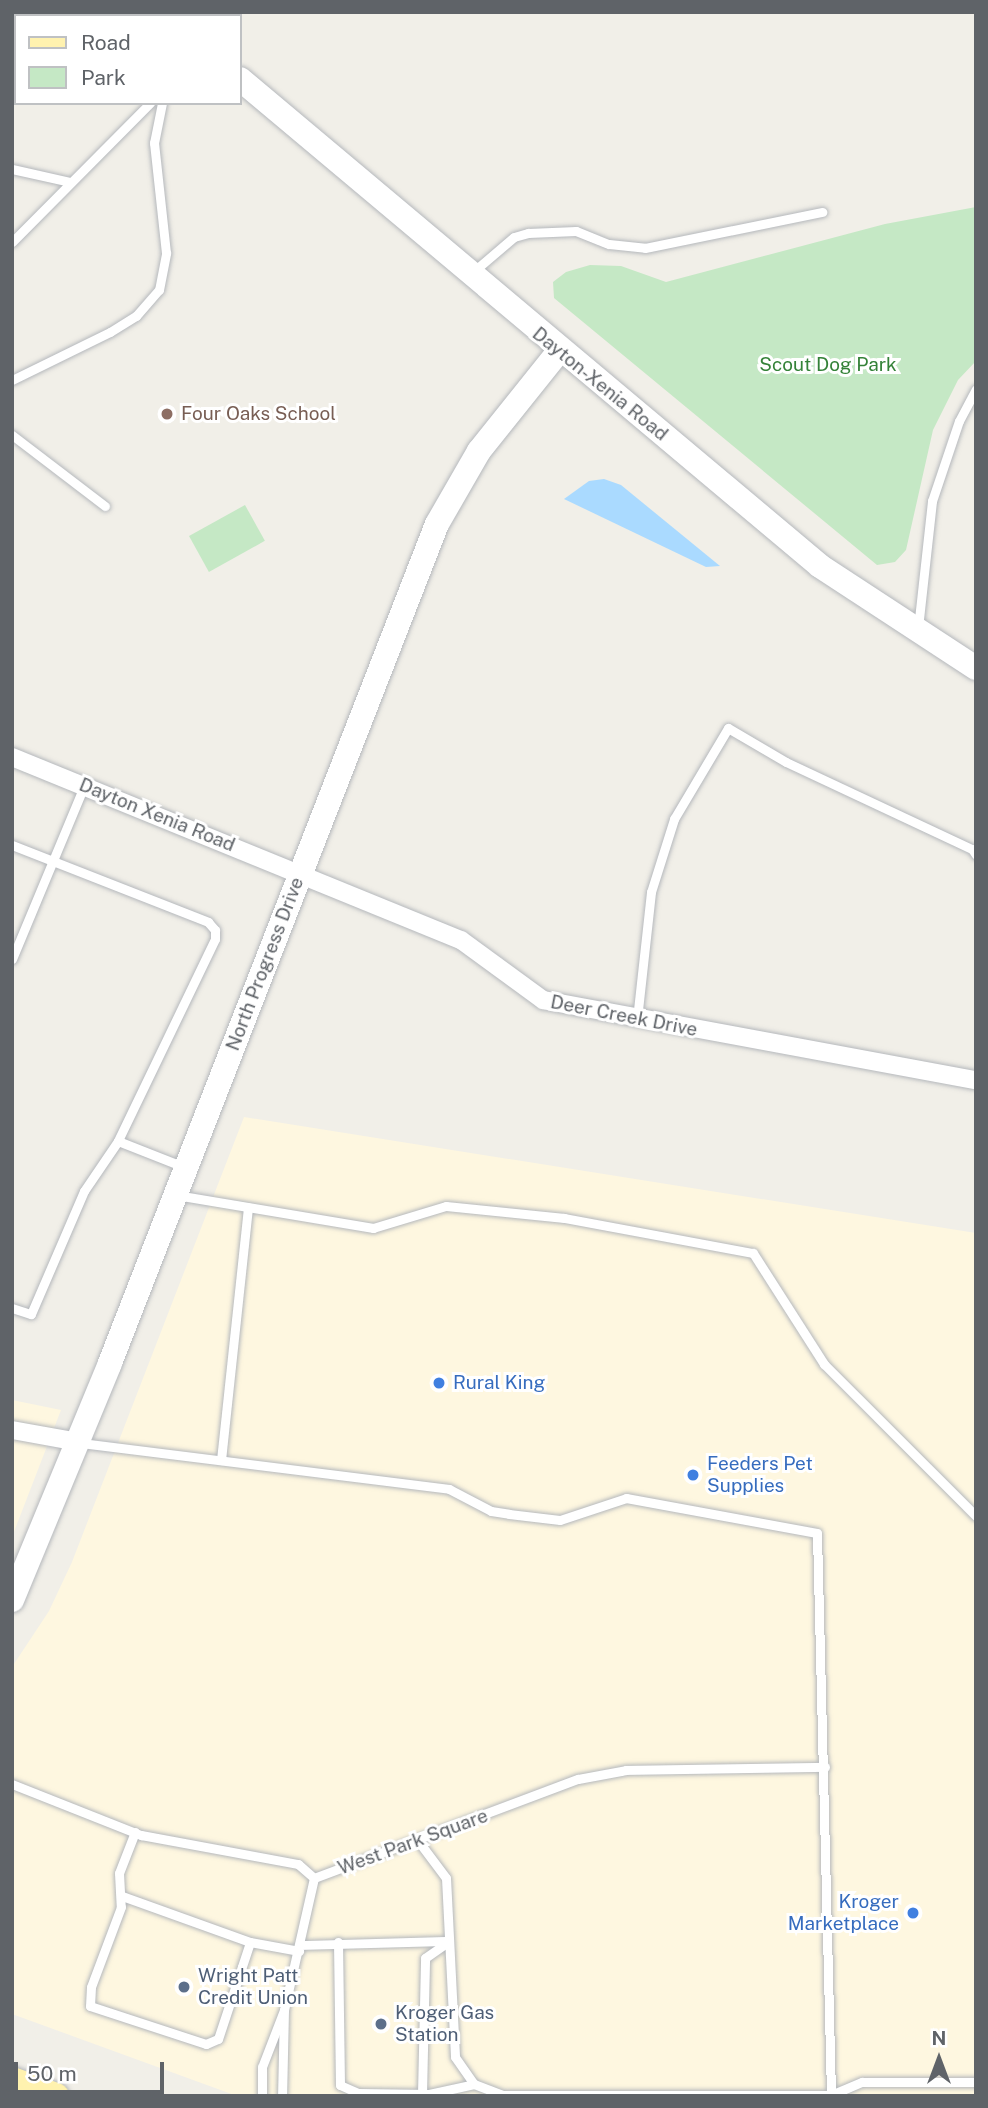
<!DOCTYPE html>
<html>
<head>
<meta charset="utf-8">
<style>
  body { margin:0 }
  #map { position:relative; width:988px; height:2108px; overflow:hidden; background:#f1efe8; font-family:"Public Sans",sans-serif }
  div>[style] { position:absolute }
  .commercial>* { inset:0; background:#fef7e0 }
  .green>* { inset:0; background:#c5e8c5; transform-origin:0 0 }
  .water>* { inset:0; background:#aadaff }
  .roads { filter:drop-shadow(0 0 2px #b5b8bc) drop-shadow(0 0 2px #b5b8bc) }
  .lane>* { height:9px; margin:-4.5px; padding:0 4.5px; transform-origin:4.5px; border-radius:4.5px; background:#fff }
  .street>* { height:18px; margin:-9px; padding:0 9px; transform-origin:9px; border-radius:9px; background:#fff }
  .secondary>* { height:24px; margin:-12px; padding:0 12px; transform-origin:12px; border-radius:12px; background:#fff }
  .primary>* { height:26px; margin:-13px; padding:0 13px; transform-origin:13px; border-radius:13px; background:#fff2af }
  .dots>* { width:19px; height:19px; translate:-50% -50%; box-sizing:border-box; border:4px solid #fff; border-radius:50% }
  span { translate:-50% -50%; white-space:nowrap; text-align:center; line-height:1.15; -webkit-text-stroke:6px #fff; paint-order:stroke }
  .park-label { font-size:19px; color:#348238 }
  .street-label { font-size:19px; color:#5f6368 }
  .education-label { font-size:19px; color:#785e54 }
  .left { translate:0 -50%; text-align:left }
  .shop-label { font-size:19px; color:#366cbe }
  .right { translate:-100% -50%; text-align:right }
  .service-label { font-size:19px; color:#4e5e75 }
  .frame { position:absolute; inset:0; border:14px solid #5f6368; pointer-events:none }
  .legend { position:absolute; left:14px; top:14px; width:228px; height:91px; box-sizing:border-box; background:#fff; border:2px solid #bfc1c3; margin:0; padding:9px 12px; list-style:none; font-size:21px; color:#5f6368 }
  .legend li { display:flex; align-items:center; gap:14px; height:35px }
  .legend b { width:35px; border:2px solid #bfc1c3 }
  .north { position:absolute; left:904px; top:2024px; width:70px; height:70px; -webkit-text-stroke:5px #fff; paint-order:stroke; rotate:0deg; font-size:19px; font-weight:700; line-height:28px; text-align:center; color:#5f6368 }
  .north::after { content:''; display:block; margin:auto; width:24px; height:32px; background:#5f6368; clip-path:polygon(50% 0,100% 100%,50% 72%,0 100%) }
  .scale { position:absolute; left:14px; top:2062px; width:150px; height:32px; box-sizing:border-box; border:4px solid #5f6368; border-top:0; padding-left:9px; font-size:21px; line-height:24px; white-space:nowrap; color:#5f6368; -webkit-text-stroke:5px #fff; paint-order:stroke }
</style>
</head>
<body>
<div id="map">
  <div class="commercial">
    <div style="clip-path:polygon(244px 1117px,976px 1233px,976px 2096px,237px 2096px,12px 2014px,12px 1667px,49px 1611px,72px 1562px)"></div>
    <div style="clip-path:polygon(12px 1400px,61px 1410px,12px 1537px)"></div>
  </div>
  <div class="green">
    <div style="clip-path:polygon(976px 207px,976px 361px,958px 380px,933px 430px,906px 550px,895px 562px,877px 565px,554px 298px,553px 282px,566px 272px,590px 265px,621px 266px,666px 282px,885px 224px)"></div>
    <div style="left:245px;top:505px;width:41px;height:64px;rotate:61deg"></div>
  </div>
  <div class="water">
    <div style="clip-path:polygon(604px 479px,621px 485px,720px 566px,706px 567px,564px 499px,589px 481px)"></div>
  </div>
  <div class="roads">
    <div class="lane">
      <div style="left:193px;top:16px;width:4px;rotate:-90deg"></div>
      <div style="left:12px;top:169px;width:59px;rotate:12.6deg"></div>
      <div style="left:12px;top:242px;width:196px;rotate:-45.2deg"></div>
      <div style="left:474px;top:271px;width:52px;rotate:-40.4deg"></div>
      <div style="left:514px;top:237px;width:15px;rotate:-16deg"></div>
      <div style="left:528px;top:233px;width:48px;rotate:-2.4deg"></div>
      <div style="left:576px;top:231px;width:35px;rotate:22deg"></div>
      <div style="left:609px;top:244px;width:36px;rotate:6deg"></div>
      <div style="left:645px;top:248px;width:181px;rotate:-11.5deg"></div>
      <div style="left:12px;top:380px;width:109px;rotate:-26.1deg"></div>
      <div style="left:110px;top:332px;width:31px;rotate:-32deg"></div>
      <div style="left:136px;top:316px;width:35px;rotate:-49deg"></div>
      <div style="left:159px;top:290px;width:38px;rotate:-79deg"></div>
      <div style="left:166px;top:253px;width:111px;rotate:-96.2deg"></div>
      <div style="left:154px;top:143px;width:41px;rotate:-78.7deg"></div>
      <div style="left:12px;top:435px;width:117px;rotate:37.4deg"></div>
      <div style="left:918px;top:628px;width:128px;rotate:-83.7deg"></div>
      <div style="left:932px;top:501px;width:84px;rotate:-71.4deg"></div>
      <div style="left:959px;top:421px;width:36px;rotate:-62deg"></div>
      <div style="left:12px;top:845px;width:211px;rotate:21.4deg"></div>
      <div style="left:208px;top:922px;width:11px;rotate:49deg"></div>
      <div style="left:215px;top:930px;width:9px;rotate:90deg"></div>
      <div style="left:215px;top:939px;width:224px;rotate:115.7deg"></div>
      <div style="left:118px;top:1141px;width:71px;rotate:21.5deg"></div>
      <div style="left:12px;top:959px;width:187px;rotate:-67.4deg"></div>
      <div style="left:637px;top:1019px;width:128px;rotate:-83.7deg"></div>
      <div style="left:651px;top:892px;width:77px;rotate:-72.5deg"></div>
      <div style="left:674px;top:819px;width:106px;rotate:-59.3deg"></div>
      <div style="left:728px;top:728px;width:67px;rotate:30.4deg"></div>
      <div style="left:786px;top:762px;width:205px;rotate:25.1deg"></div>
      <div style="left:972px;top:849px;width:7px;rotate:56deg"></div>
      <div style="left:176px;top:1195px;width:200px;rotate:9.5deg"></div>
      <div style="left:373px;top:1228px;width:76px;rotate:-16.8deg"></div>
      <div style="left:446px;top:1206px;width:119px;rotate:5.8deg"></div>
      <div style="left:564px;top:1218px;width:192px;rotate:10.5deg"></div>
      <div style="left:753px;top:1253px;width:132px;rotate:57.4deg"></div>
      <div style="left:824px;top:1364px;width:215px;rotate:45deg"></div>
      <div style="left:12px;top:1308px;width:20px;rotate:18deg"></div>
      <div style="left:31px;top:1314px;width:134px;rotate:-66.7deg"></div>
      <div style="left:84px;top:1191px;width:60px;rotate:-55.8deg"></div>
      <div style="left:81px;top:1443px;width:371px;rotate:7.1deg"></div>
      <div style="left:449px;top:1489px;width:47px;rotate:27.6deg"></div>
      <div style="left:491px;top:1511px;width:18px;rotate:9deg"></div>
      <div style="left:509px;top:1514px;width:51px;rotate:6.7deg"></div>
      <div style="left:560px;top:1520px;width:70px;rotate:-18.4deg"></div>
      <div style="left:626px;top:1498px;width:194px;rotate:10.4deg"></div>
      <div style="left:817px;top:1533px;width:562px;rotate:88.57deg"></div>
      <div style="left:221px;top:1460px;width:254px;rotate:-83.9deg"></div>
      <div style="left:12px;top:1784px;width:139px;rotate:21.6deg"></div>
      <div style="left:141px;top:1835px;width:160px;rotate:10.5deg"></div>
      <div style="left:298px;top:1864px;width:21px;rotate:41deg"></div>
      <div style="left:314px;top:1878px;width:282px;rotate:-20.6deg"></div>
      <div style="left:578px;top:1779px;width:49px;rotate:-10.6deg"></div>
      <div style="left:626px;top:1770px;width:199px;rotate:-0.9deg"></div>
      <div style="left:135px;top:1832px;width:44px;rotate:111.3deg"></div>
      <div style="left:119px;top:1873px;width:34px;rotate:87deg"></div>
      <div style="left:121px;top:1907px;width:85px;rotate:110.6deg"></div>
      <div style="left:91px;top:1987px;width:19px;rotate:93deg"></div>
      <div style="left:90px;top:2006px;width:122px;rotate:18.1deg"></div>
      <div style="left:206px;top:2044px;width:13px;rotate:-23deg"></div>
      <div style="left:218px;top:2039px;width:102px;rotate:-71.7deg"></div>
      <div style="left:250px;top:1942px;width:50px;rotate:10.4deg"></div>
      <div style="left:419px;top:1842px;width:45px;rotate:53.1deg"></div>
      <div style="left:446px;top:1878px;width:179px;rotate:87.1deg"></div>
      <div style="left:455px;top:2057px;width:33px;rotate:55deg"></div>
      <div style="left:474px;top:2084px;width:30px;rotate:21deg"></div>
      <div style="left:502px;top:2095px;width:329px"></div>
      <div style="left:831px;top:2095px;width:34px;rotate:-23deg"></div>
      <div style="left:862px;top:2082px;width:114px"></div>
      <div style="left:122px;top:1896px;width:136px;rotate:19.8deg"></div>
      <div style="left:338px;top:1942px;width:143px;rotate:89.2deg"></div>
      <div style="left:340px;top:2085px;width:20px;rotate:24deg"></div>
      <div style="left:358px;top:2093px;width:71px;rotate:0.8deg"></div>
      <div style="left:429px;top:2094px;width:46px;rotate:-12.5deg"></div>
      <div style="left:302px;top:1945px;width:147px;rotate:-1.6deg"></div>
      <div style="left:284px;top:2010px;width:135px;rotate:-77.2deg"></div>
      <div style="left:422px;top:2094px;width:136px;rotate:-88.7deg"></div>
      <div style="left:425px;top:1958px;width:29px;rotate:-35deg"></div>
      <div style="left:262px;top:2096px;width:29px;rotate:-90deg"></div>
      <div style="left:262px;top:2067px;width:61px;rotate:-68.9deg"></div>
      <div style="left:284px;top:2010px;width:86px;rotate:91.3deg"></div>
    </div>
    <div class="street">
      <div style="left:12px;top:757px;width:485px;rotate:22.2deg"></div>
      <div style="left:461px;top:940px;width:102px;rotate:36.2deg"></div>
      <div style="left:543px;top:1000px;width:440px;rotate:10.5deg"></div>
      <div style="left:12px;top:1430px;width:67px;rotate:10.3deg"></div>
    </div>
    <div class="secondary">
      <div style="left:162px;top:12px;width:6px;rotate:45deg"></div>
      <div style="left:240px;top:79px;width:757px;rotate:40.02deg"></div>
      <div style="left:820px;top:566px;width:186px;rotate:33.2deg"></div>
      <div style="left:12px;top:1600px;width:256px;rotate:-67.5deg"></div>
      <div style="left:110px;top:1363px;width:900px;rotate:-68.71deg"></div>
      <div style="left:437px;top:524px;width:84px;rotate:-60.1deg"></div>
      <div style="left:479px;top:451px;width:128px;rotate:-51.3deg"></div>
    </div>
    <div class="primary">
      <div style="left:12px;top:2080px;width:47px;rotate:20deg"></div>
    </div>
  </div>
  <div class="dots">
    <div style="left:167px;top:414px;background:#8d6e63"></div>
    <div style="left:439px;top:1383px;background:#3f7fe0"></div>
    <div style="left:693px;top:1475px;background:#3f7fe0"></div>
    <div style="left:913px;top:1913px;background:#3f7fe0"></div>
    <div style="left:184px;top:1987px;background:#5c6f8a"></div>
    <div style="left:381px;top:2024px;background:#5c6f8a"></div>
  </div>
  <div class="park-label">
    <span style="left:828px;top:365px">Scout Dog Park</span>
  </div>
  <div class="street-label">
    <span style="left:600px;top:384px;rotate:39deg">Dayton-Xenia Road</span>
    <span style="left:157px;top:815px;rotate:22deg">Dayton Xenia Road</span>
    <span style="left:265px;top:964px;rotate:-69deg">North Progress Drive</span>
    <span style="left:624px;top:1016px;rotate:11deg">Deer Creek Drive</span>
    <span style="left:413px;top:1842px;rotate:-20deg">West Park Square</span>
  </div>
  <div class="education-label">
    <span class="left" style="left:181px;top:414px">Four Oaks School</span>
  </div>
  <div class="shop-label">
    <span class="left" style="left:453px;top:1383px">Rural King</span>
    <span class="left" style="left:707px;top:1475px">Feeders Pet<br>Supplies</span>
    <span class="right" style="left:899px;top:1913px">Kroger<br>Marketplace</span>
  </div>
  <div class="service-label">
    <span class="left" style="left:198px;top:1987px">Wright Patt<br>Credit Union</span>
    <span class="left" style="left:395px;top:2024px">Kroger Gas<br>Station</span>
  </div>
  <div class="frame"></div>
  <ul class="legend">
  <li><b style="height:9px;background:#fff2af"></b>Road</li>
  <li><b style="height:19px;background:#c5e8c5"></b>Park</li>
  </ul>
  <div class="north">N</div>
  <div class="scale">50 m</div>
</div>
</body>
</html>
